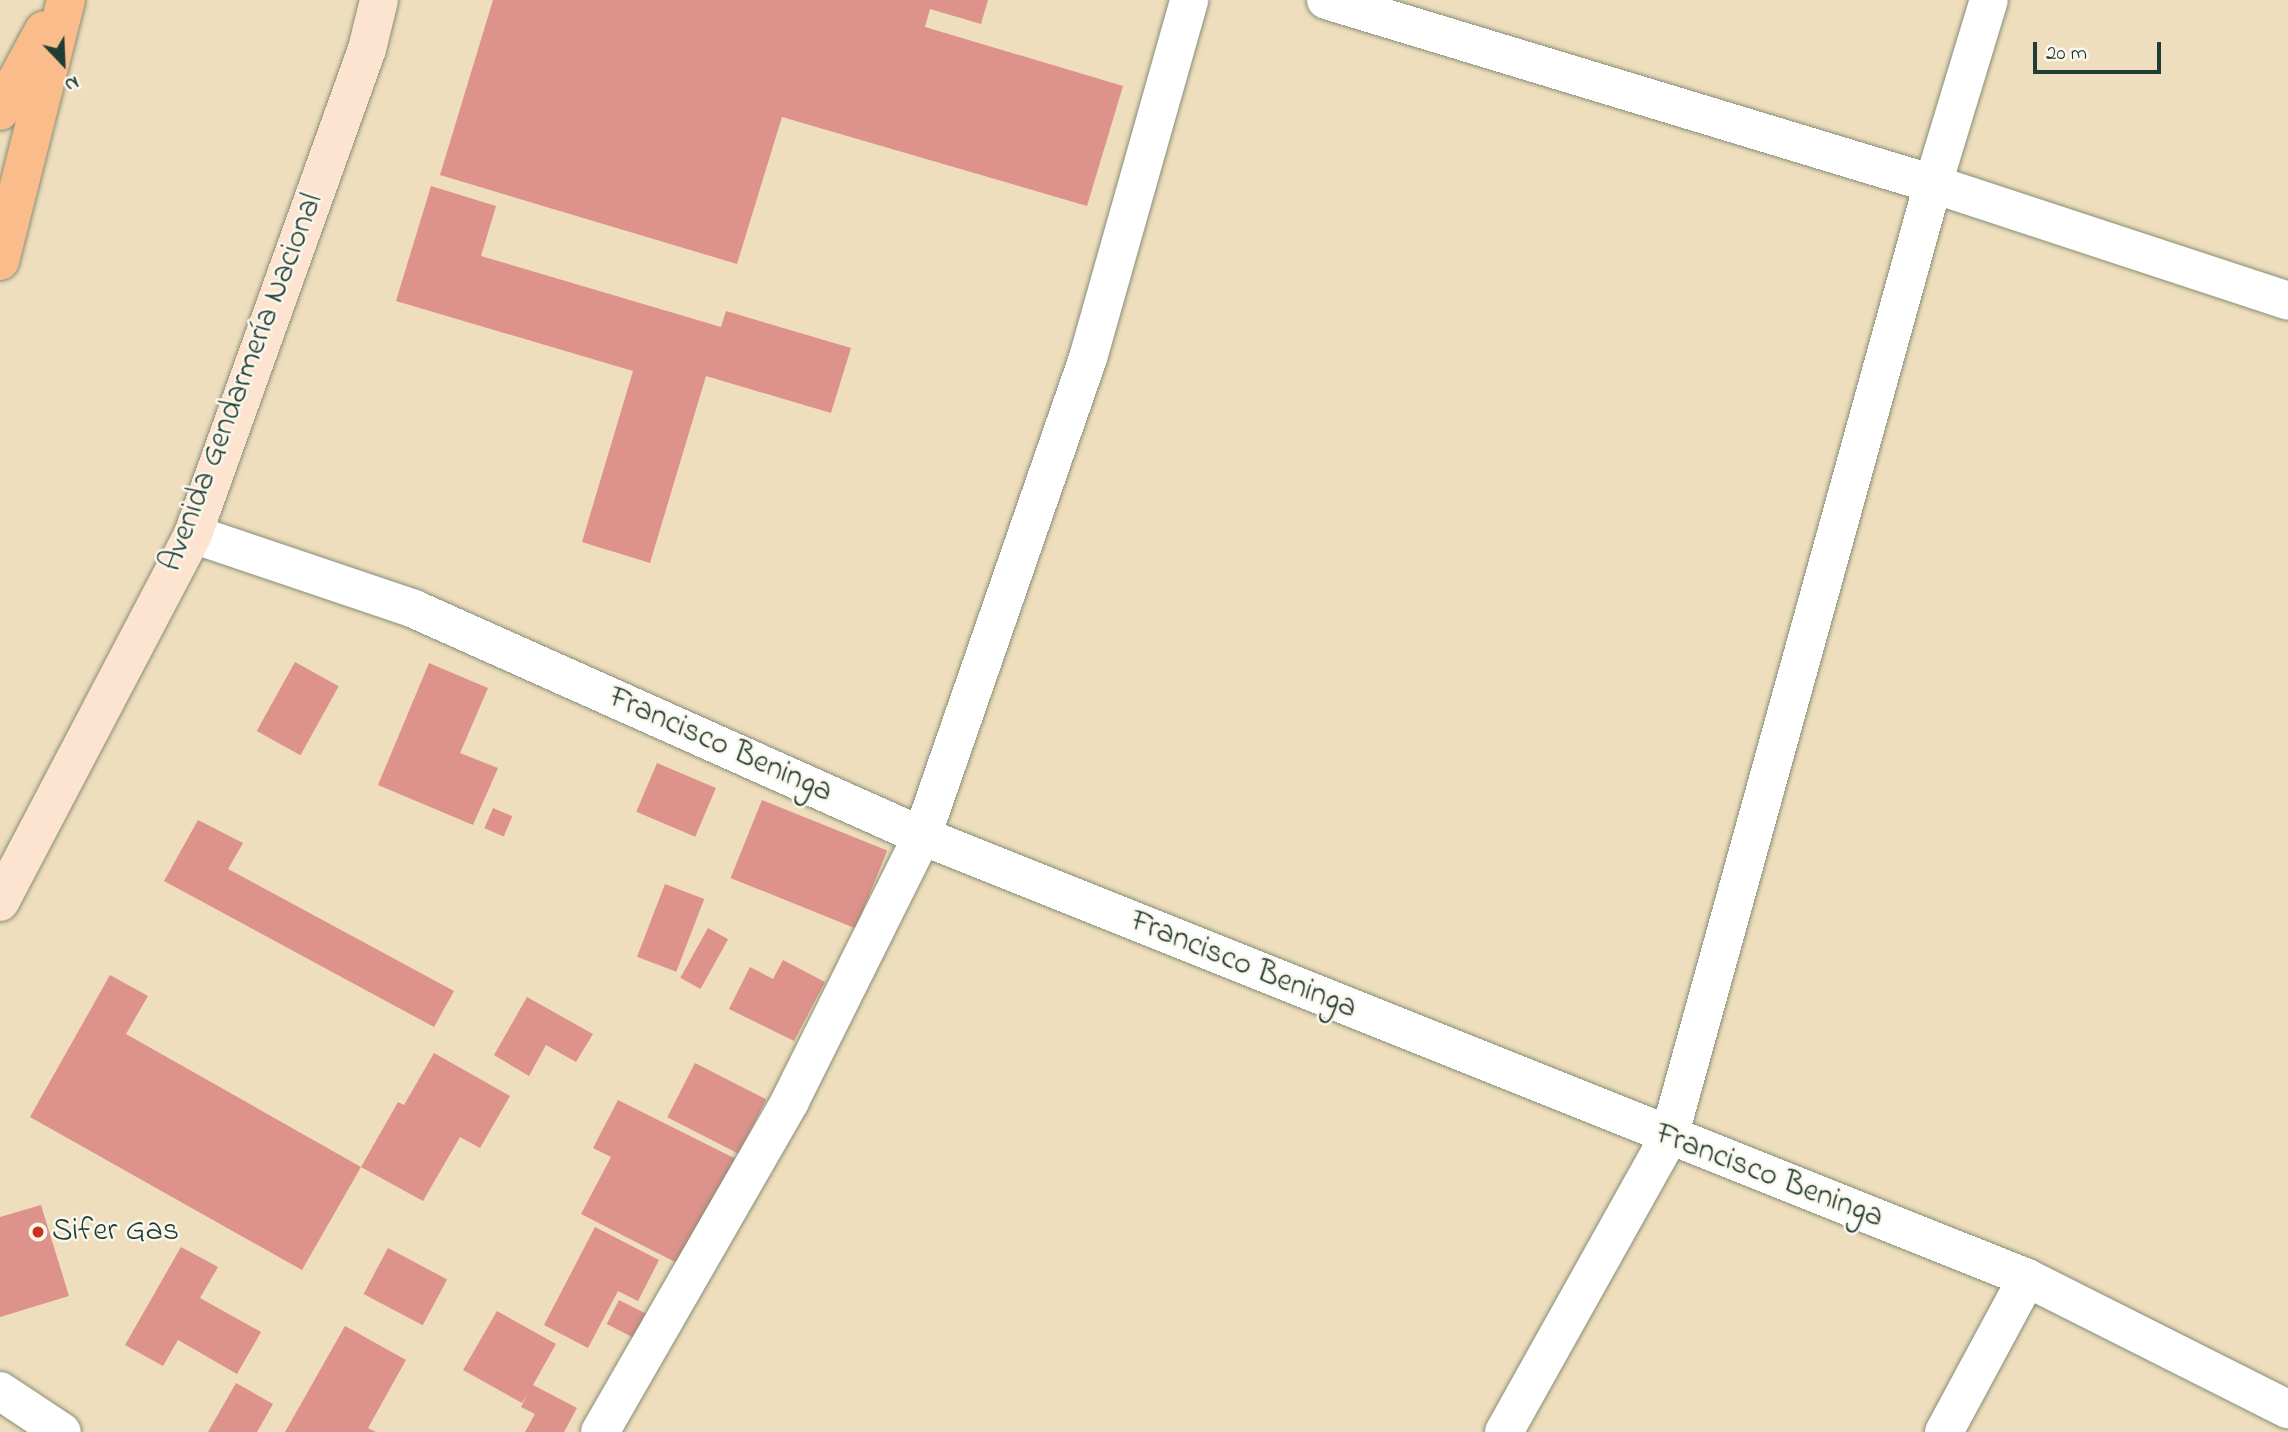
<!DOCTYPE html>
<html>
<head>
<meta charset="utf-8">
<style>
  body { margin:0 }
  #map { position:relative; width:2288px; height:1432px; overflow:hidden; background:#efdebd; font-family:"Indie Flower",sans-serif }
  div>[style] { position:absolute }
  .building>* { inset:0; background:#dd928b; transform-origin:0 0 }
  .roads { filter:drop-shadow(0 0 2px #878e78) drop-shadow(0 0 2px #878e78) }
  .street>* { height:38px; margin:-19px; padding:0 19px; transform-origin:19px; border-radius:19px; background:#fff }
  .secondary>* { height:38px; margin:-19px; padding:0 19px; transform-origin:19px; border-radius:19px; background:#fde4d0 }
  .highway>* { height:38px; margin:-19px; padding:0 19px; transform-origin:19px; border-radius:19px; background:#f9bc8a }
  .dots>* { width:19px; height:19px; translate:-50% -50%; box-sizing:border-box; border:4px solid #fbf7ec; border-radius:50% }
  span { translate:-50% -50%; white-space:nowrap; text-align:center; line-height:1.15; -webkit-text-stroke:5px #fbf7ec; paint-order:stroke }
  .street-label { font-size:32px; color:#1f3d34 }
  .poi-label { font-size:32px; color:#1f3d34 }
  .left { translate:0 -50%; text-align:left }
  .north { position:absolute; left:28px; top:28px; width:70px; height:70px; -webkit-text-stroke:5px #fbf7ec; paint-order:stroke; rotate:157deg; font-size:19px; font-weight:700; line-height:28px; text-align:center; color:#1f3d34 }
  .north::after { content:''; display:block; margin:auto; width:24px; height:32px; background:#1f3d34; clip-path:polygon(50% 0,100% 100%,50% 72%,0 100%) }
  .scale { position:absolute; left:2033px; top:42px; width:128px; height:32px; box-sizing:border-box; border:4px solid #1f3d34; border-top:0; padding-left:9px; font-size:21px; line-height:24px; white-space:nowrap; color:#1f3d34; -webkit-text-stroke:5px #fbf7ec; paint-order:stroke }
</style>
</head>
<body>
<div id="map">
  <div class="building">
    <div style="clip-path:polygon(493px 0,988px 0,981px 24px,930px 9px,925px 27px,1123px 86px,1087px 206px,782px 117px,737px 264px,440px 175px)"></div>
    <div style="clip-path:polygon(431px 186px,496px 206px,481px 256px,721px 327px,726px 311px,851px 348px,831px 413px,706px 376px,650px 563px,582px 542px,633px 371px,396px 301px)"></div>
    <div style="left:295px;top:662px;width:50px;height:79px;rotate:29deg"></div>
    <div style="clip-path:polygon(429px 663px,488px 688px,460px 753px,498px 768px,473px 825px,378px 785px)"></div>
    <div style="left:657px;top:763px;width:64px;height:53px;rotate:23deg"></div>
    <div style="left:762px;top:800px;width:135px;height:84px;rotate:22deg"></div>
    <div style="left:493px;top:808px;width:21px;height:22px;rotate:23deg"></div>
    <div style="clip-path:polygon(198px 820px,243px 843px,228px 869px,454px 991px,434px 1027px,164px 881px)"></div>
    <div style="left:665px;top:884px;width:42px;height:78px;rotate:21deg"></div>
    <div style="left:708px;top:928px;width:23px;height:57px;rotate:29deg"></div>
    <div style="clip-path:polygon(783px 960px,825px 982px,794px 1041px,729px 1009px,750px 967px,773px 979px)"></div>
    <div style="clip-path:polygon(110px 975px,148px 996px,126px 1034px,361px 1167px,302px 1270px,30px 1117px)"></div>
    <div style="clip-path:polygon(527px 997px,593px 1034px,576px 1062px,546px 1045px,529px 1076px,494px 1055px)"></div>
    <div style="clip-path:polygon(434px 1053px,510px 1096px,480px 1148px,460px 1137px,423px 1201px,361px 1167px,398px 1102px,404px 1105px)"></div>
    <div style="left:695px;top:1063px;width:80px;height:61px;rotate:27deg"></div>
    <div style="clip-path:polygon(618px 1100px,736px 1159px,681px 1265px,581px 1214px,611px 1157px,593px 1148px)"></div>
    <div style="clip-path:polygon(41px 1205px,69px 1296px,0 1317px,0 1217px)"></div>
    <div style="clip-path:polygon(595px 1227px,659px 1260px,638px 1301px,618px 1291px,588px 1348px,544px 1325px)"></div>
    <div style="clip-path:polygon(181px 1247px,218px 1267px,200px 1298px,261px 1332px,237px 1374px,178px 1340px,163px 1366px,125px 1345px)"></div>
    <div style="left:388px;top:1248px;width:67px;height:52px;rotate:28deg"></div>
    <div style="left:619px;top:1300px;width:36px;height:27px;rotate:27deg"></div>
    <div style="clip-path:polygon(497px 1311px,556px 1344px,533px 1385px,577px 1408px,564px 1432px,525px 1432px,535px 1414px,521px 1407px,527px 1395px,522px 1403px,463px 1370px)"></div>
    <div style="clip-path:polygon(345px 1326px,406px 1360px,368px 1428px,376px 1432px,285px 1432px)"></div>
    <div style="clip-path:polygon(236px 1383px,273px 1404px,257px 1432px,208px 1432px)"></div>
  </div>
  <div class="roads">
    <div class="street">
      <div style="left:1326px;top:0;width:634px;rotate:16.86deg"></div>
      <div style="left:1933px;top:184px;width:374px;rotate:18.2deg"></div>
      <div style="left:193px;top:534px;width:233px;rotate:18.7deg"></div>
      <div style="left:414px;top:609px;width:556px;rotate:24.08deg"></div>
      <div style="left:922px;top:836px;width:1190px;rotate:21.8deg"></div>
      <div style="left:2027px;top:1278px;width:292px;rotate:26.7deg"></div>
      <div style="left:0;top:1391px;width:74px;rotate:33.5deg"></div>
      <div style="left:600px;top:1432px;width:382px;rotate:-60.1deg"></div>
      <div style="left:790px;top:1101px;width:296px;rotate:-63.5deg"></div>
      <div style="left:922px;top:836px;width:506px;rotate:-70.85deg"></div>
      <div style="left:1088px;top:358px;width:372px;rotate:-74.2deg"></div>
      <div style="left:1504px;top:1432px;width:338px;rotate:-60.8deg"></div>
      <div style="left:1669px;top:1137px;width:989px;rotate:-74.52deg"></div>
      <div style="left:1933px;top:184px;width:192px;rotate:-73.1deg"></div>
      <div style="left:1944px;top:1432px;width:175px;rotate:-61.7deg"></div>
    </div>
    <div class="secondary">
      <div style="left:0;top:902px;width:416px;rotate:-62.3deg"></div>
      <div style="left:193px;top:534px;width:515px;rotate:-70.26deg"></div>
      <div style="left:367px;top:49px;width:50px;rotate:-76.2deg"></div>
    </div>
    <div class="highway">
      <div style="left:0;top:111px;width:92px;rotate:-61.5deg"></div>
      <div style="left:0;top:261px;width:269px;rotate:-75.8deg"></div>
    </div>
  </div>
  <div class="dots">
    <div style="left:38px;top:1232px;background:#c8321e"></div>
  </div>
  <div class="street-label">
    <span style="left:243px;top:383px;rotate:-69deg">Avenida Gendarmería Nacional</span>
    <span style="left:720px;top:746px;rotate:24deg">Francisco Beninga</span>
    <span style="left:1243px;top:966px;rotate:22deg">Francisco Beninga</span>
    <span style="left:1769px;top:1177px;rotate:21deg">Francisco Beninga</span>
  </div>
  <div class="poi-label">
    <span class="left" style="left:52px;top:1232px">Sifer Gas</span>
  </div>
  <div class="north">N</div>
  <div class="scale">20 m</div>
</div>
</body>
</html>
